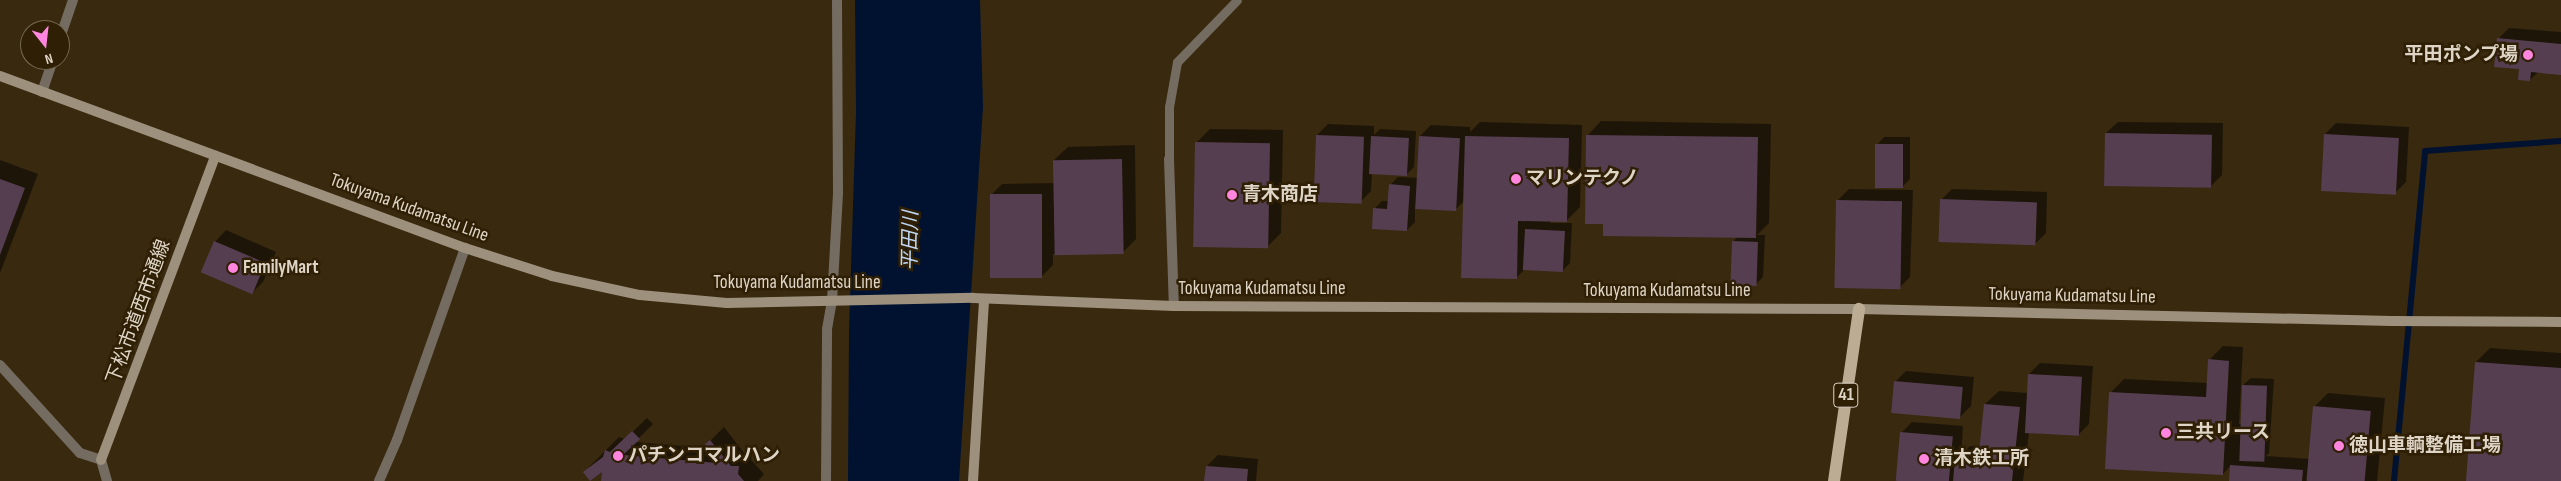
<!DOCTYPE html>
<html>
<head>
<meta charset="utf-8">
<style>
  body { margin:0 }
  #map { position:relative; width:2561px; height:481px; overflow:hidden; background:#38290f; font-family:"Sofia Sans Condensed","Noto Sans JP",sans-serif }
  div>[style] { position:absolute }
  .water>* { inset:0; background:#001230 }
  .shadow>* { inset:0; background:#0007 }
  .stream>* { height:6px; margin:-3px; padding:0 3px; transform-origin:3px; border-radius:3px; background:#001230 }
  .building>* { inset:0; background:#563e51; transform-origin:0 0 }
  .lane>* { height:9px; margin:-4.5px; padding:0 4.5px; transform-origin:4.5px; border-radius:4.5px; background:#746c60 }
  .street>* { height:10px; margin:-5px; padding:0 5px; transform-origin:5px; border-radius:5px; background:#746c60 }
  .secondary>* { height:10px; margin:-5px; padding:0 5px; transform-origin:5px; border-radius:5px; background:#9d907d }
  .primary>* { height:12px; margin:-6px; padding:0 6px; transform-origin:6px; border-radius:6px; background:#bcac93 }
  .dots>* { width:14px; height:14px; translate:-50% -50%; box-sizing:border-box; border:2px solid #2e1f05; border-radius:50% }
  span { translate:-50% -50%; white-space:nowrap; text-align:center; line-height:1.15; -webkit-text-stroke:5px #2e1f05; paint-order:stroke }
  .shield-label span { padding:1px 4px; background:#2e1f05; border:1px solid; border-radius:4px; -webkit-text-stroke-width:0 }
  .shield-label { font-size:18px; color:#dfd5c6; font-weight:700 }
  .poi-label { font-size:19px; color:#dfd5c6; font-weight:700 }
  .right { translate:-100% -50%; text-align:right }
  .left { translate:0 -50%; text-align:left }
  .street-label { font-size:19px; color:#dfd5c6 }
  .water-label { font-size:20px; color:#c0d7f3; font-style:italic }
  .north { position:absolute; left:20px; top:20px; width:50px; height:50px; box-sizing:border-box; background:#2e1f05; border:1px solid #756852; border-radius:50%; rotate:164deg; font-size:14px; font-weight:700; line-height:20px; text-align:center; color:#dfd5c6 }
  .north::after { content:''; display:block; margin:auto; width:18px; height:22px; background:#ff85de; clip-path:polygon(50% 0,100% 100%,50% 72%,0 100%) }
</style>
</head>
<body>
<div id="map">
  <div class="water">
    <div style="clip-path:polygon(855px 0,980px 0,983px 107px,959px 481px,848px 481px,849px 331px,856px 112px)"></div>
  </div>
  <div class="shadow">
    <div style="clip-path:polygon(2509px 28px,2561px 32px,2561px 74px,2538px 72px,2530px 80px,2498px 39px)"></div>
    <div style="clip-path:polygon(1601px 121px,1771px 124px,1769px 223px,1757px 235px,1765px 235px,1763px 277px,1755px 285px,1733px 242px,1738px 236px,1604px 223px,1588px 135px)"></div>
    <div style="clip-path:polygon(1480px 122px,1582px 125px,1580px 207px,1566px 221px,1550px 220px,1550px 223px,1572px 223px,1570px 263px,1563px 270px,1525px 269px,1516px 278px,1464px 201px,1456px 209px,1415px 207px,1415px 222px,1407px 230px,1375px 208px,1382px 201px,1389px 201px,1390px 185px,1398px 177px,1418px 178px,1420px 136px,1431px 125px,1470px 127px,1470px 132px)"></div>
    <div style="clip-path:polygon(2118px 122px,2223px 123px,2222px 175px,2211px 186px,2106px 133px)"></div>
    <div style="clip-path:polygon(2336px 123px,2409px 127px,2406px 182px,2395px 193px,2325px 134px)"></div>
    <div style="clip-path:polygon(1328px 124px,1374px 126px,1374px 135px,1380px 129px,1416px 131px,1414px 167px,1406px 175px,1372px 173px,1371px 191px,1360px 202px,1317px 135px)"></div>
    <div style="clip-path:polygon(1210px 129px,1283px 130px,1281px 233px,1267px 247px,1196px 143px)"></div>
    <div style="clip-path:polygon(1884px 137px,1910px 137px,1910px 179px,1902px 187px,1877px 145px)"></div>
    <div style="clip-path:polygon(1135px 145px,1136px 239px,1122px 253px,1053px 254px,1053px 265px,1042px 276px,991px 195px,1002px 184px,1055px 183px,1054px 160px,1068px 147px)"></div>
    <div style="clip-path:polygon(0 160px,38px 174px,0 273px)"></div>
    <div style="clip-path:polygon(1849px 189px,1913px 190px,1910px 277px,1899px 288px,1838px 200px)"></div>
    <div style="clip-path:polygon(1952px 189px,2047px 192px,2046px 233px,2035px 244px,1941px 200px)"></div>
    <div style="clip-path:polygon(226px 230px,276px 252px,263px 282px,252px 293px,215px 242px)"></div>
    <div style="clip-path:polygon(2223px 346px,2243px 347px,2239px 424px,2241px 424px,2243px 385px,2251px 378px,2274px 379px,2269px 453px,2266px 456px,2310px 459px,2314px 407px,2328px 393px,2385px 398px,2377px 481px,2230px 481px,2231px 465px,2223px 474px,2111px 392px,2124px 379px,2208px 383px,2209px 360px)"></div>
    <div style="clip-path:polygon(2490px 348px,2561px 353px,2561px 481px,2468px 481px,2476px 362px)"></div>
    <div style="clip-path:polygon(evenodd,2040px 363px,2093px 366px,2089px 424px,2078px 435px,2029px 432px,2023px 481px,1896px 481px,1901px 433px,1912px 422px,1963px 426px,1961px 456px,1970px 446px,1981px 447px,1985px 404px,1999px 391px,2028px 393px,2029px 374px,2040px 363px,1967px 459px,1984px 461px,1984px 464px,1967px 462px,1967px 459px)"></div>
    <div style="clip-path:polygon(1906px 371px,1974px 377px,1971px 406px,1960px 417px,1895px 382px)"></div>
    <div style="clip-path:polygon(647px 418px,653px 424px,635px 442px,706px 448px,705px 446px,724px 427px,744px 453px,752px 453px,751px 460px,764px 474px,758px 481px,602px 481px,604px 469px,584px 472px,619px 437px,625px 439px)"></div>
    <div style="clip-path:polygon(1218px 455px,1258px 459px,1256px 481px,1205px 481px,1207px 466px)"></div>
  </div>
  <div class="stream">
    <div style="left:2394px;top:481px;width:331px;rotate:-84.6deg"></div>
    <div style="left:2425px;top:151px;width:136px;rotate:-4.2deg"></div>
  </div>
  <div class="building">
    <div style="clip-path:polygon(2497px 38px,2561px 44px,2561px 75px,2531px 72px,2530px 81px,2518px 80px,2519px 69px,2494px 67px)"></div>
    <div style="left:2105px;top:133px;width:107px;height:53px;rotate:1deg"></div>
    <div style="left:2324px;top:134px;width:75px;height:57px;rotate:3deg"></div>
    <div style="left:1316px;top:135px;width:48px;height:67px;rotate:2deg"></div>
    <div style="clip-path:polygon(1586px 135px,1758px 137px,1756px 238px,1603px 236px,1603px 224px,1585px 224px)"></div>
    <div style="left:1371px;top:136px;width:38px;height:38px;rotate:3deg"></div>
    <div style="left:1419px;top:136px;width:41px;height:73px;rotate:3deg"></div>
    <div style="clip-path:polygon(1465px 136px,1569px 138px,1567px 222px,1518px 221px,1517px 279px,1461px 278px)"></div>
    <div style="left:1195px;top:142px;width:75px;height:105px;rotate:1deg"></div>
    <div style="left:1875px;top:144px;width:28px;height:44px"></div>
    <div style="left:1122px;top:159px;width:95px;height:69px;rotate:89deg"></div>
    <div style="clip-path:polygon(0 179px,25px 188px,0 255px)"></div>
    <div style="clip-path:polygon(1389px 184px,1410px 186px,1407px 231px,1372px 229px,1373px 208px,1387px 209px)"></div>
    <div style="left:990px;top:194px;width:52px;height:84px"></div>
    <div style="left:1940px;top:199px;width:97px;height:43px;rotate:2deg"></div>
    <div style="left:1836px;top:200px;width:66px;height:88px;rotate:1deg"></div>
    <div style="left:1525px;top:229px;width:40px;height:41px;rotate:3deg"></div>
    <div style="left:214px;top:241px;width:56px;height:34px;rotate:23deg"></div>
    <div style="left:1732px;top:241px;width:26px;height:44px;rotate:2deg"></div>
    <div style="clip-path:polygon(2208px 359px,2229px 361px,2223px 475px,2105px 469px,2109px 392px,2206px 397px)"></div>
    <div style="clip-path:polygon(2475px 362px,2561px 368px,2561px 481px,2466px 481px)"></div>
    <div style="left:2028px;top:374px;width:54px;height:59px;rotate:3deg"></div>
    <div style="left:1894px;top:381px;width:69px;height:32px;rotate:5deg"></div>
    <div style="left:2242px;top:385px;width:25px;height:76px;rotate:2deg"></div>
    <div style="clip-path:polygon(1984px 404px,2020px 407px,2012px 481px,1953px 481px,1955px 459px,1978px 462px)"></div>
    <div style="left:2313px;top:406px;width:58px;height:75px;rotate:5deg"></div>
    <div style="clip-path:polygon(632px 431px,640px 439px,623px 455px,717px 463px,703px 446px,710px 440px,731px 466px,739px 466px,738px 474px,744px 481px,601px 481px,602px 472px,590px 481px,583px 472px,603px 457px,605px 450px,610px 452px)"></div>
    <div style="left:1900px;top:432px;width:53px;height:49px;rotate:5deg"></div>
    <div style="clip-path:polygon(2230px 465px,2303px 470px,2302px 481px,2229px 481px)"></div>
    <div style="clip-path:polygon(1206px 466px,1248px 469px,1247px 481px,1204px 481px)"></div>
  </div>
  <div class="lane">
    <div style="left:1169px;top:159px;width:52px;rotate:-90deg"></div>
    <div style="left:1169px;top:107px;width:46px;rotate:-79.9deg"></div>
    <div style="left:1177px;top:62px;width:86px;rotate:-45.9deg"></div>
  </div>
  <div class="street">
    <div style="left:60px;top:38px;width:40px;rotate:-71.1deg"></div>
    <div style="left:42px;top:92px;width:34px;rotate:-71deg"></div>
    <div style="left:1169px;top:159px;width:147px;rotate:88.1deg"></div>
    <div style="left:0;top:365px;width:119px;rotate:47.7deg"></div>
    <div style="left:80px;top:453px;width:22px;rotate:18deg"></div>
    <div style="left:101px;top:460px;width:22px;rotate:74deg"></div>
    <div style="left:379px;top:481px;width:45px;rotate:-66.3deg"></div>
    <div style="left:397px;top:440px;width:204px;rotate:-70.5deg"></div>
    <div style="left:826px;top:481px;width:152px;rotate:-89.6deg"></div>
    <div style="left:827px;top:329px;width:28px;rotate:-80deg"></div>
    <div style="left:832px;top:301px;width:109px;rotate:-86.8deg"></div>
    <div style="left:838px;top:192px;width:192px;rotate:-90.3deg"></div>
  </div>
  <div class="secondary">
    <div style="left:0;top:76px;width:496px;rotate:20.3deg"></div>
    <div style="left:465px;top:248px;width:91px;rotate:17.8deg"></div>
    <div style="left:552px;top:276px;width:90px;rotate:12.2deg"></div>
    <div style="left:640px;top:295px;width:87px;rotate:5.3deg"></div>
    <div style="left:727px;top:303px;width:246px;rotate:-1.2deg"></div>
    <div style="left:973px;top:298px;width:201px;rotate:2.3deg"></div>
    <div style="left:1174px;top:306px;width:685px;rotate:0.25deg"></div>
    <div style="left:1859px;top:309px;width:533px;rotate:1.29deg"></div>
    <div style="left:2392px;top:321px;width:169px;rotate:0.3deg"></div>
    <div style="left:101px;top:460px;width:325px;rotate:-69.4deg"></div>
    <div style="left:973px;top:481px;width:182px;rotate:-86.5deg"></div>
  </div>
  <div class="primary">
    <div style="left:1834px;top:481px;width:174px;rotate:-81.7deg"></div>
  </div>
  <div class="dots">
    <div style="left:2528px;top:55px;background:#ff85de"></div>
    <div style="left:1516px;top:179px;background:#ff85de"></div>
    <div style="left:1232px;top:195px;background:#ff85de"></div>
    <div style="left:233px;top:268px;background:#ff85de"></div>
    <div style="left:2166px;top:433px;background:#ff85de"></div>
    <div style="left:2339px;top:446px;background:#ff85de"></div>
    <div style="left:618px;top:456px;background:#ff85de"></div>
    <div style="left:1924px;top:459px;background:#ff85de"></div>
  </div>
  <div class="shield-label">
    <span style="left:1846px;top:395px">41</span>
  </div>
  <div class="poi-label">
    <span class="right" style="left:2518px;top:55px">平田ポンプ場</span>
    <span class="left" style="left:1526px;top:179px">マリンテクノ</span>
    <span class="left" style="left:1242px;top:195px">青木商店</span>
    <span class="left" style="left:243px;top:268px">FamilyMart</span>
    <span class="left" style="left:2176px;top:433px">三共リース</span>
    <span class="left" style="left:2349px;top:446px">徳山車輌整備工場</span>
    <span class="left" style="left:628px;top:456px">パチンコマルハン</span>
    <span class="left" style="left:1934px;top:459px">清木鉄工所</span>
  </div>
  <div class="street-label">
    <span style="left:409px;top:208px;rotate:20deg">Tokuyama Kudamatsu Line</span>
    <span style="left:797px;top:283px">Tokuyama Kudamatsu Line</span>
    <span style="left:1262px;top:289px">Tokuyama Kudamatsu Line</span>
    <span style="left:1667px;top:291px">Tokuyama Kudamatsu Line</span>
    <span style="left:2072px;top:296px;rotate:1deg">Tokuyama Kudamatsu Line</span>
    <span style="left:139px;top:312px;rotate:-70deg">下松市道西市通線</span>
  </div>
  <div class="water-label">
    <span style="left:911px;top:241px;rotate:-89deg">平田川</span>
  </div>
  <div class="north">N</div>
</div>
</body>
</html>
